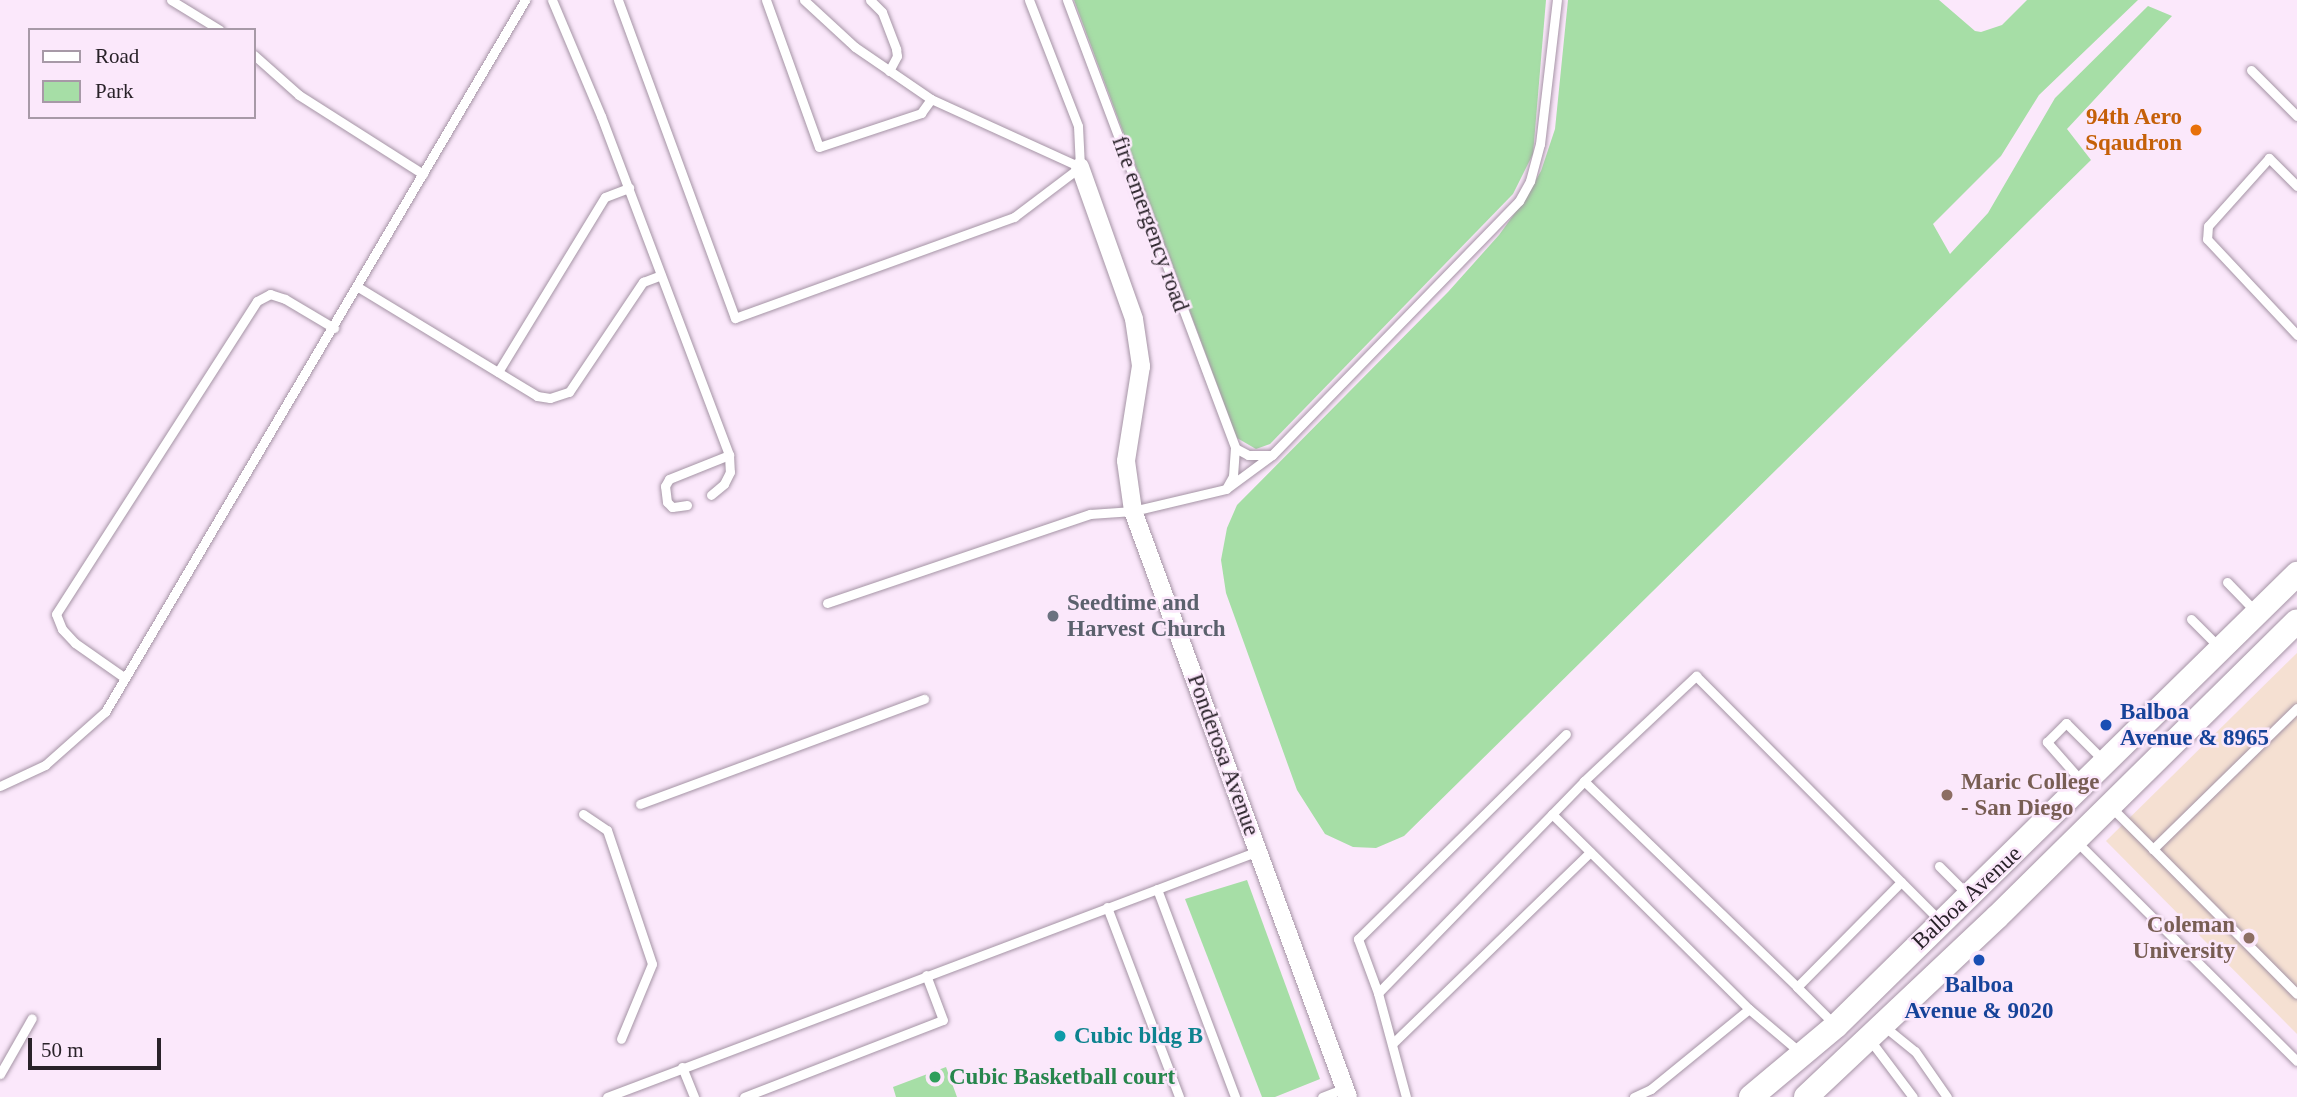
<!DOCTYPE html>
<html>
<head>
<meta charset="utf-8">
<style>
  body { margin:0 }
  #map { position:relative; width:2297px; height:1097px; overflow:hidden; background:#fbe8fb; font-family:"Times New Roman",serif }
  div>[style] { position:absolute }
  .education>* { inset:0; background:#f5e0d2 }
  .green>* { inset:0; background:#a6dea6 }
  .roads { filter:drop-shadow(0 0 2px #a594a5) drop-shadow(0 0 2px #a594a5) }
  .service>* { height:9px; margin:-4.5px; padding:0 4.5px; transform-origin:4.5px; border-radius:4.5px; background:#fff }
  .minor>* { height:18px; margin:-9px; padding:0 9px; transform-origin:9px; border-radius:9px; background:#fff }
  .secondary>* { height:24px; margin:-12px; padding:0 12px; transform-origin:12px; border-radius:12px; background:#fff }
  .dots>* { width:19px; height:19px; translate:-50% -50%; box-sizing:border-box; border:4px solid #fbe8fb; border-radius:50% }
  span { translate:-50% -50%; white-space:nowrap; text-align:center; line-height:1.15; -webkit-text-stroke:5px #fbe8fb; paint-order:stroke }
  .food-label { font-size:23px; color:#c56008; font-weight:700 }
  .right { translate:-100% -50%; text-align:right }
  .street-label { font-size:23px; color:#292229 }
  .worship-label { font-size:23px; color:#5b616d; font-weight:700 }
  .left { translate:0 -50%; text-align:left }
  .transit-label { font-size:23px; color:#164399; font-weight:700 }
  .education-label { font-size:23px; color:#785e54; font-weight:700 }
  .culture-label { font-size:23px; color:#0d838f; font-weight:700 }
  .leisure-label { font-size:23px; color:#27864d; font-weight:700 }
  .legend { position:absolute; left:28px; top:28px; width:228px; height:91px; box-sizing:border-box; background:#fbe8fb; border:2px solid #a799a7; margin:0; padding:9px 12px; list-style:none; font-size:21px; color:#292229 }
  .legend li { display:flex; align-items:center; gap:14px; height:35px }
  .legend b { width:35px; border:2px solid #a799a7 }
  .scale { position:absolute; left:28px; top:1038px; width:133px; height:32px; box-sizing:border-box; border:4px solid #292229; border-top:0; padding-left:9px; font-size:21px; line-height:24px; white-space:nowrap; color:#292229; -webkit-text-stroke:5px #fbe8fb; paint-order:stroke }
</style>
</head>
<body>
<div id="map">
  <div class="education">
    <div style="clip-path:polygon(2297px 653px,2297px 1034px,2106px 841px)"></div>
  </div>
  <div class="green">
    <div style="clip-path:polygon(1074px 0,1546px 0,1533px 154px,1513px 194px,1270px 444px,1256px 449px,1237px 438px)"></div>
    <div style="clip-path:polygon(1568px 0,1939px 0,1975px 31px,1981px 32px,2002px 25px,2027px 0,2138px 0,2039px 95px,2001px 156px,1933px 224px,1950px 254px,1988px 213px,2055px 98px,2148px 6px,2172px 16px,2067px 129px,2091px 160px,1404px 836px,1376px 848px,1353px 847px,1325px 834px,1297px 790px,1226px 593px,1221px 560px,1227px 528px,1237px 505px,1448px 292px,1499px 235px,1525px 199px,1541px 171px,1555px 129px)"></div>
    <div style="clip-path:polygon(1247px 880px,1320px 1079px,1275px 1097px,1262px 1097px,1185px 899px)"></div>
    <div style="clip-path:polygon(946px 1067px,957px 1097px,896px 1097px,893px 1087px)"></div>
  </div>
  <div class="roads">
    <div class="service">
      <div style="left:171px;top:0;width:57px;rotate:31.5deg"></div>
      <div style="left:552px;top:0;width:126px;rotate:67.1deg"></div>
      <div style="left:601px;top:116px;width:362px;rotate:69.3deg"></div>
      <div style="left:729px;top:455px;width:17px;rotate:87deg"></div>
      <div style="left:730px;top:472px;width:13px;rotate:117deg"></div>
      <div style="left:724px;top:484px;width:17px;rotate:140deg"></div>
      <div style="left:618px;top:0;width:339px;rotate:69.8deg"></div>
      <div style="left:735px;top:318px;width:297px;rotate:-19.9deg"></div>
      <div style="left:1014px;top:217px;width:83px;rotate:-37.1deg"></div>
      <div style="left:766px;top:0;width:156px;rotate:70.2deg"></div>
      <div style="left:819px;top:147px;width:108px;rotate:-18.4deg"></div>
      <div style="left:921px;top:113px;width:17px;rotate:-54deg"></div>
      <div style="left:804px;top:0;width:69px;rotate:42.7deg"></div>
      <div style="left:855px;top:47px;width:92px;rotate:34.4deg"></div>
      <div style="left:931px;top:99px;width:164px;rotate:24.5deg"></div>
      <div style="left:870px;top:0;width:17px;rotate:45deg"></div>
      <div style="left:882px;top:12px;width:40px;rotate:69deg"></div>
      <div style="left:896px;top:49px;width:7px;rotate:82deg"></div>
      <div style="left:897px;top:56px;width:17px;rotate:118deg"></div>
      <div style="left:1029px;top:0;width:135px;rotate:68.7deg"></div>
      <div style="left:1078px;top:126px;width:41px;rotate:87.2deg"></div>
      <div style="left:1067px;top:0;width:478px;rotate:69.4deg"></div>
      <div style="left:1235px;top:448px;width:15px;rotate:28deg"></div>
      <div style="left:1248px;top:455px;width:23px"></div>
      <div style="left:254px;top:55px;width:60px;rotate:41.6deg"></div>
      <div style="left:299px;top:95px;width:147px;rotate:32.5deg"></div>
      <div style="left:2251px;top:70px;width:65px;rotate:45deg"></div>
      <div style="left:2297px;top:186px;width:40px;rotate:-135deg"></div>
      <div style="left:2269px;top:158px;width:91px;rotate:131.9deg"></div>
      <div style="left:2208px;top:226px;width:13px;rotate:94deg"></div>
      <div style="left:2207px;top:239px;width:132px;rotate:46.8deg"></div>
      <div style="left:358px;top:287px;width:210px;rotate:31.3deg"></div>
      <div style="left:537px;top:396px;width:13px;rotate:9deg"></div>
      <div style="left:550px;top:398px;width:20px;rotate:-18deg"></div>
      <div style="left:569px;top:392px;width:133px;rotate:-56.1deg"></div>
      <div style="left:643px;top:282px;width:19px;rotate:-21deg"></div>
      <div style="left:498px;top:372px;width:205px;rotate:-58.6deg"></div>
      <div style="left:605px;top:197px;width:26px;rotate:-21deg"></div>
      <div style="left:1227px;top:487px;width:13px;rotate:-61deg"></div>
      <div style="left:1233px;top:476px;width:28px;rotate:-86deg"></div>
      <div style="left:687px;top:505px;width:15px;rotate:172deg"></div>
      <div style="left:672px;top:507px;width:7px;rotate:-135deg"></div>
      <div style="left:667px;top:502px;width:16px;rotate:-97deg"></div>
      <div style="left:665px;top:486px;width:8px;rotate:-60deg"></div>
      <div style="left:669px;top:479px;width:65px;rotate:-21.8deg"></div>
      <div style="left:2227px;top:582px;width:42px;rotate:46deg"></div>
      <div style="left:827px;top:603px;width:278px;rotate:-18.7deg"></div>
      <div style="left:1090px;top:514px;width:43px;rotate:-4deg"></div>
      <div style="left:1133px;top:511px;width:96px;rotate:-13.3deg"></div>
      <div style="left:1226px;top:489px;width:57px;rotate:-36.5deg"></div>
      <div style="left:1272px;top:455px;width:354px;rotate:-45.8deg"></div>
      <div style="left:1519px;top:201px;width:23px;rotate:-61deg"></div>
      <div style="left:1530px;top:181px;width:38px;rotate:-75deg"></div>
      <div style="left:1540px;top:144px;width:145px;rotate:-83.3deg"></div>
      <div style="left:2191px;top:619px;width:41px;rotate:45deg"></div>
      <div style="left:125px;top:678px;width:61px;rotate:-145deg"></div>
      <div style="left:75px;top:643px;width:19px;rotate:-133deg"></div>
      <div style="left:62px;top:629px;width:16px;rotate:-112deg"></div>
      <div style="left:56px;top:614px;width:372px;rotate:-57.3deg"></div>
      <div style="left:257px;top:301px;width:15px;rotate:-28deg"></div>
      <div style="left:270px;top:294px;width:16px;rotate:18deg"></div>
      <div style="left:285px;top:299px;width:57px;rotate:30.6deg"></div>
      <div style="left:2297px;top:708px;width:202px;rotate:135.6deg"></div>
      <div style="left:2153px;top:849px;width:204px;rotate:45.2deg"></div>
      <div style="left:1584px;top:781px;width:154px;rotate:-43.2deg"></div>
      <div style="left:1696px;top:676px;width:344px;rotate:45.1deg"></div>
      <div style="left:2083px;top:783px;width:55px;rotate:-131.3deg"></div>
      <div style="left:2047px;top:742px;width:27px;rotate:-45deg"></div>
      <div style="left:2066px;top:723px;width:55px;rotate:45deg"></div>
      <div style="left:0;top:786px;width:50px;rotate:-25deg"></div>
      <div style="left:45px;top:765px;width:80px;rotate:-41.5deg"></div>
      <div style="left:105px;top:712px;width:827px;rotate:-59.46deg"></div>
      <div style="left:640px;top:804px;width:303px;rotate:-20.3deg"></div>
      <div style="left:2110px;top:806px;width:61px;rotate:45deg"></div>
      <div style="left:583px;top:814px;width:29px;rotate:34deg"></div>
      <div style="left:607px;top:830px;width:141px;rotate:71.4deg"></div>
      <div style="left:652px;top:964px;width:81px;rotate:112.5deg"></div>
      <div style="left:1552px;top:814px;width:277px;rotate:44.7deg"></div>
      <div style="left:1749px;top:1009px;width:127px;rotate:140.8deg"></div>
      <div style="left:1651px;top:1089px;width:19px;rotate:155deg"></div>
      <div style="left:2075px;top:840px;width:313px;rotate:44.9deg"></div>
      <div style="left:1939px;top:866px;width:41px;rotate:45deg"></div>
      <div style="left:1157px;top:889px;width:222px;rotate:69.4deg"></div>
      <div style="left:1107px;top:907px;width:203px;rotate:69.2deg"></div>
      <div style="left:1797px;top:987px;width:54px;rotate:45deg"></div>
      <div style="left:1378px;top:993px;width:58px;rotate:-110.3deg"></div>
      <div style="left:1358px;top:939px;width:292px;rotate:-44.6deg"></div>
      <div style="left:1749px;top:1009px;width:70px;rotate:40.3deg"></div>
      <div style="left:1885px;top:1027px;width:38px;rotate:39deg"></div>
      <div style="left:1915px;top:1051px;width:56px;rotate:55.2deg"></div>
      <div style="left:1870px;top:1040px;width:71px;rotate:53deg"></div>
      <div style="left:1392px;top:1044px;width:276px;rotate:-44.1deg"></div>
      <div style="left:682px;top:1067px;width:32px;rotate:68deg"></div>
      <div style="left:0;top:1074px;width:64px;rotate:-60.3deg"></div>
      <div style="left:607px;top:1097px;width:696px;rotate:-20.7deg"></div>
      <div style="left:744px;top:1097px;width:213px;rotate:-21.2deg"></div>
      <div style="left:943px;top:1020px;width:48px;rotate:-110.7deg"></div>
      <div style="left:1322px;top:1097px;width:25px;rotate:-21deg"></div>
      <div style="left:1406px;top:1097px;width:108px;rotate:-105.1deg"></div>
      <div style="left:1378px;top:993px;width:296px;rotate:-45.8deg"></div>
      <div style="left:1584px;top:781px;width:296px;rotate:44deg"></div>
      <div style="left:1797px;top:987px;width:148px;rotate:-45.3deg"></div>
    </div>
    <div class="minor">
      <div style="left:1080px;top:167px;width:161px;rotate:70.4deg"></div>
      <div style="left:1134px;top:319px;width:48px;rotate:81.5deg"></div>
      <div style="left:1141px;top:366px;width:96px;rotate:99deg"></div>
      <div style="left:1126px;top:461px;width:50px;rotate:82deg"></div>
      <div style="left:1133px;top:511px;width:624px;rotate:69.85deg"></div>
    </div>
    <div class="secondary">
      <div style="left:1751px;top:1097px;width:111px;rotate:-39.9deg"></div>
      <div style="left:1836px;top:1026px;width:646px;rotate:-44.44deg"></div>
      <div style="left:1806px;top:1097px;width:262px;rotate:-43.3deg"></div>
      <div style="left:1997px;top:917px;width:421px;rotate:-44.6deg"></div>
    </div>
  </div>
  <div class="dots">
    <div style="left:2196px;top:130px;background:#e8710a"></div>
    <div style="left:1053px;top:616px;background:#6b7280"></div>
    <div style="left:2106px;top:725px;background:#1a4fb4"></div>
    <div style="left:1947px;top:795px;background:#8d6e63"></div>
    <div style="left:2249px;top:938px;background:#8d6e63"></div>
    <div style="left:1979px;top:960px;background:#1a4fb4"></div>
    <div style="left:1060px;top:1036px;background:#0f9aa8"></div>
    <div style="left:935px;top:1077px;background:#2e9e5b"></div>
  </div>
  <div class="food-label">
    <span class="right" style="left:2182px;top:130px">94th Aero<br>Sqaudron</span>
  </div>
  <div class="street-label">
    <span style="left:1150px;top:224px;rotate:70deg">fire emergency road</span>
    <span style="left:1223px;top:755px;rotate:70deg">Ponderosa Avenue</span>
    <span style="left:1967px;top:898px;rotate:-43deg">Balboa Avenue</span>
  </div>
  <div class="worship-label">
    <span class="left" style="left:1067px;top:616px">Seedtime and<br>Harvest Church</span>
  </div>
  <div class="transit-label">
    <span class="left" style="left:2120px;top:725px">Balboa<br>Avenue &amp; 8965</span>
    <span style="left:1979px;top:998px">Balboa<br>Avenue &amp; 9020</span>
  </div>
  <div class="education-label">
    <span class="left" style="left:1961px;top:795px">Maric College<br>- San Diego</span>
    <span class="right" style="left:2235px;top:938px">Coleman<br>University</span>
  </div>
  <div class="culture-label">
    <span class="left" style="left:1074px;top:1036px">Cubic bldg B</span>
  </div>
  <div class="leisure-label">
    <span class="left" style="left:949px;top:1077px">Cubic Basketball court</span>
  </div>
  <ul class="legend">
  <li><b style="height:9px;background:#fff"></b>Road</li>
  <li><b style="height:19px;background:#a6dea6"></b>Park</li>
  </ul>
  <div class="scale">50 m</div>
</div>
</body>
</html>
